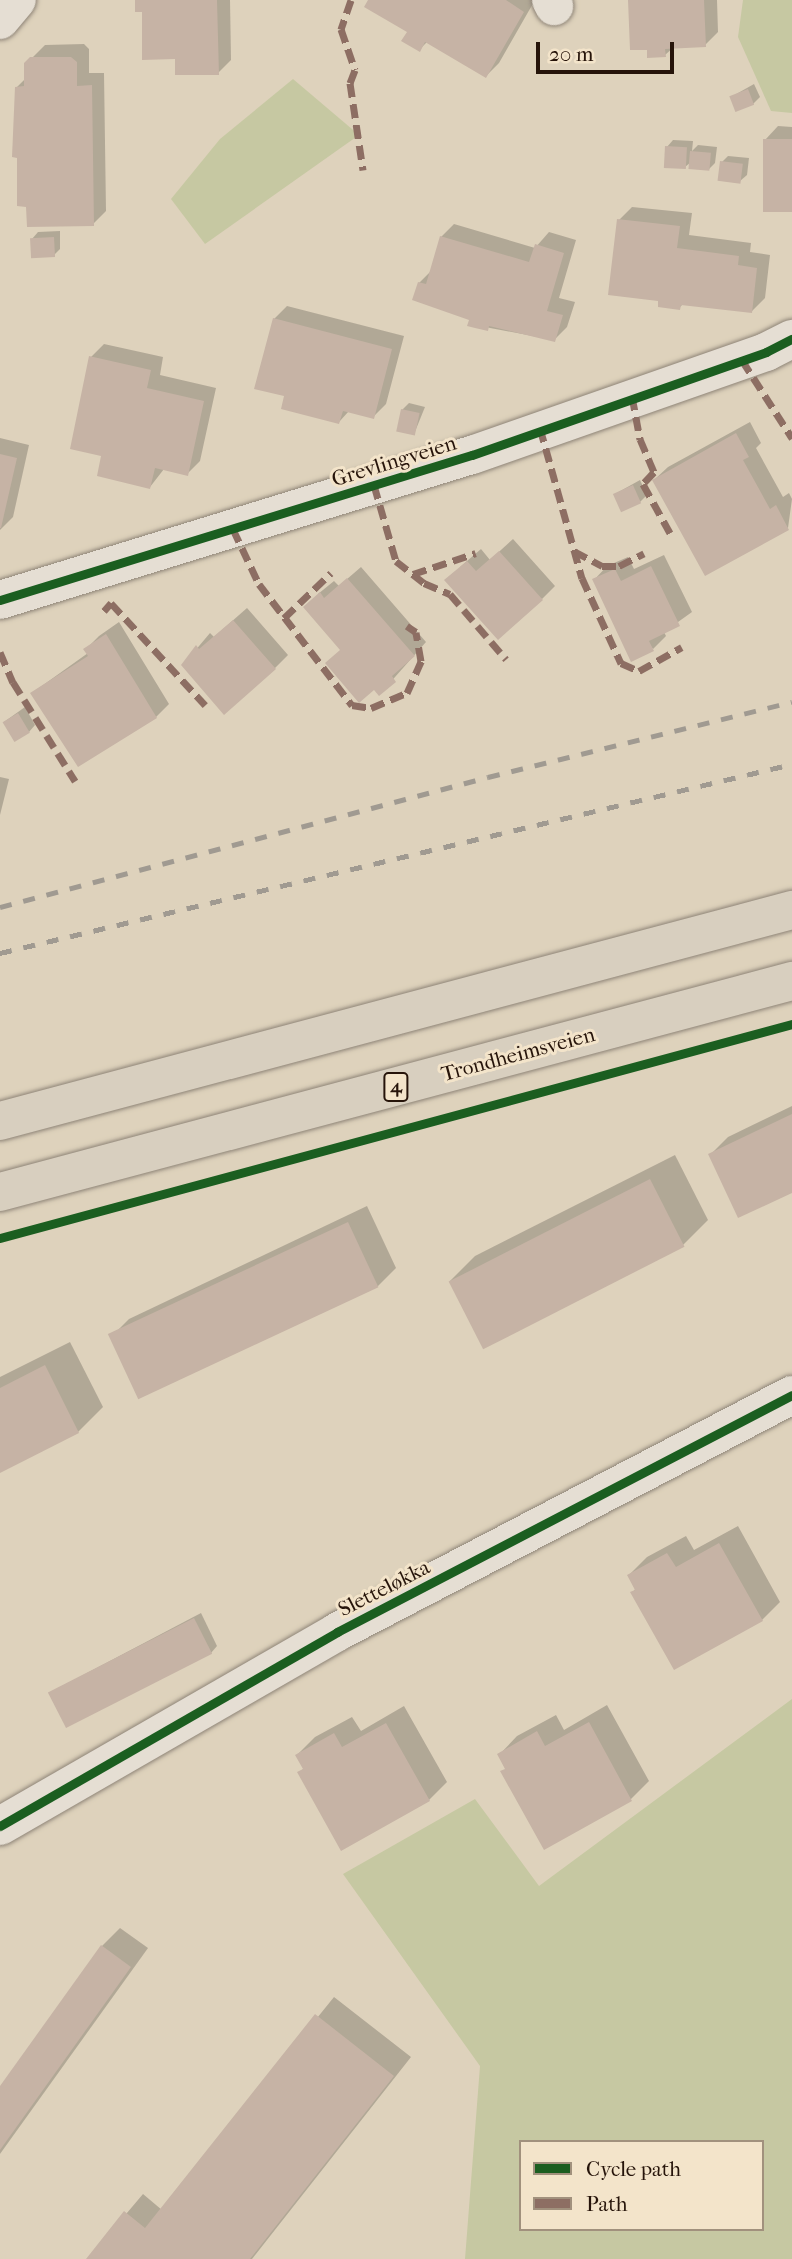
<!DOCTYPE html>
<html>
<head>
<meta charset="utf-8">
<style>
  body { margin:0 }
  #map { position:relative; width:792px; height:2259px; overflow:hidden; background:#ded2bc; font-family:"IM FELL French Canon",serif }
  div>[style] { position:absolute }
  .green>* { inset:0; background:#c6c8a2 }
  .shadow>* { inset:0; background:#0003 }
  .building>* { inset:0; background:#c6b3a5; transform-origin:0 0 }
  .roads { filter:drop-shadow(0 0 2px #8e8477) drop-shadow(0 0 2px #8e8477) }
  .minor>* { height:38px; margin:-19px; padding:0 19px; transform-origin:19px; border-radius:19px; background:#e5ded3 }
  .trunk>* { height:38px; margin:-19px; padding:0 19px; transform-origin:19px; border-radius:19px; background:#d8cfbf }
  .rail>* { height:5px; margin-top:-2.5px; transform-origin:0; background:repeating-linear-gradient(90deg,#a09a91 0 12px,transparent 0 24px) }
  .quiet>* { height:7px; margin-top:-3.5px; transform-origin:0; background:repeating-linear-gradient(90deg,#8d6e63 0 14px,transparent 0 21px) }
  .cycleway>* { height:9px; margin:-4.5px; padding:0 4.5px; transform-origin:4.5px; border-radius:4.5px; background:#1b5e20 }
  span { translate:-50% -50%; white-space:nowrap; text-align:center; line-height:1.15; -webkit-text-stroke:6px #f3e4ca; paint-order:stroke }
  .shield-label span { padding:2px 5px; background:#f3e4ca; border:2px solid; border-radius:5px; -webkit-text-stroke-width:0 }
  .shield-label { font-size:19px; color:#26140a; font-weight:700 }
  .street-label { font-size:21px; color:#26140a }
  .legend { position:absolute; left:519px; top:2140px; width:245px; height:91px; box-sizing:border-box; background:#f3e4ca; border:2px solid #a1917d; margin:0; padding:9px 12px; list-style:none; font-size:21px; color:#26140a }
  .legend li { display:flex; align-items:center; gap:14px; height:35px }
  .legend b { width:35px; border:2px solid #a1917d }
  .scale { position:absolute; left:536px; top:42px; width:138px; height:32px; box-sizing:border-box; border:4px solid #26140a; border-top:0; padding-left:9px; font-size:21px; line-height:24px; white-space:nowrap; color:#26140a; -webkit-text-stroke:5px #f3e4ca; paint-order:stroke }
</style>
</head>
<body>
<div id="map">
  <div class="green">
    <div style="clip-path:polygon(743px 0,792px 0,792px 113px,771px 111px,738px 37px)"></div>
    <div style="clip-path:polygon(293px 79px,359px 135px,205px 244px,171px 199px,220px 139px)"></div>
    <div style="clip-path:polygon(evenodd,792px 1699px,792px 2259px,465px 2259px,480px 2066px,343px 1874px,475px 1799px,539px 1886px,792px 1699px,521px 2142px,762px 2142px,762px 2229px,521px 2229px,521px 2142px)"></div>
  </div>
  <div class="shadow">
    <div style="clip-path:polygon(137px 0,230px 0,231px 60px,218px 73px,177px 57px)"></div>
    <div style="clip-path:polygon(370px 0,535px 0,499px 63px,486px 76px,427px 42px,419px 50px,409px 31px)"></div>
    <div style="clip-path:polygon(629px 0,717px 0,718px 32px,705px 45px,674px 47px,665px 55px,649px 48px)"></div>
    <div style="clip-path:polygon(84px 44px,89px 49px,89px 73px,104px 73px,106px 211px,93px 224px,28px 205px,18px 156px,17px 87px,26px 78px,26px 64px,45px 45px)"></div>
    <div style="clip-path:polygon(754px 84px,760px 97px,753px 104px,731px 97px)"></div>
    <div style="clip-path:polygon(778px 126px,792px 127px,792px 210px,765px 140px)"></div>
    <div style="clip-path:polygon(673px 140px,693px 141px,692px 151px,698px 145px,717px 147px,715px 163px,709px 169px,691px 162px,685px 167px,667px 147px)"></div>
    <div style="clip-path:polygon(728px 156px,749px 158px,747px 175px,740px 181px,722px 162px)"></div>
    <div style="clip-path:polygon(632px 207px,692px 213px,689px 235px,751px 243px,750px 252px,770px 255px,765px 298px,752px 311px,684px 303px,679px 308px,660px 300px,619px 220px)"></div>
    <div style="clip-path:polygon(454px 224px,535px 248px,549px 232px,576px 240px,559px 298px,575px 302px,567px 327px,554px 340px,469px 324px,471px 319px,419px 283px,431px 271px,441px 237px)"></div>
    <div style="clip-path:polygon(60px 231px,60px 249px,54px 255px,32px 239px,38px 232px)"></div>
    <div style="clip-path:polygon(287px 306px,404px 336px,386px 404px,373px 417px,349px 411px,339px 422px,286px 394px,274px 319px)"></div>
    <div style="clip-path:polygon(104px 344px,163px 357px,160px 375px,216px 388px,200px 461px,187px 474px,164px 469px,150px 487px,103px 455px,91px 357px)"></div>
    <div style="clip-path:polygon(409px 403px,425px 407px,414px 434px,402px 410px)"></div>
    <div style="clip-path:polygon(750px 422px,761px 443px,756px 448px,783px 497px,789px 493px,792px 499px,788px 528px,654px 480px,668px 467px)"></div>
    <div style="clip-path:polygon(0 438px,29px 445px,13px 517px,0 530px)"></div>
    <div style="clip-path:polygon(640px 480px,647px 495px,640px 502px,615px 494px)"></div>
    <div style="clip-path:polygon(513px 539px,555px 586px,542px 599px,460px 567px,481px 549px,490px 560px)"></div>
    <div style="clip-path:polygon(664px 555px,692px 612px,664px 632px,666px 636px,653px 649px,594px 580px,607px 566px,628px 557px,634px 569px)"></div>
    <div style="clip-path:polygon(361px 567px,426px 642px,380px 694px,342px 649px,318px 594px,334px 581px,339px 586px)"></div>
    <div style="clip-path:polygon(247px 608px,288px 655px,275px 668px,183px 665px,210px 633px,214px 637px)"></div>
    <div style="clip-path:polygon(119px 622px,169px 704px,156px 717px,32px 693px,88px 653px,86px 649px,99px 636px)"></div>
    <div style="clip-path:polygon(25px 707px,35px 725px,29px 732px,4px 722px)"></div>
    <div style="clip-path:polygon(0 777px,9px 779px,0 815px)"></div>
    <div style="clip-path:polygon(792px 1106px,792px 1191px,710px 1155px,728px 1137px)"></div>
    <div style="clip-path:polygon(675px 1155px,708px 1220px,683px 1245px,483px 1346px,450px 1281px,475px 1256px)"></div>
    <div style="clip-path:polygon(367px 1206px,396px 1268px,378px 1286px,111px 1337px,129px 1319px)"></div>
    <div style="clip-path:polygon(70px 1342px,103px 1407px,78px 1432px,0 1471px,0 1377px)"></div>
    <div style="clip-path:polygon(738px 1526px,780px 1602px,762px 1620px,633px 1592px,636px 1588px,629px 1575px,647px 1557px,686px 1536px,694px 1550px)"></div>
    <div style="clip-path:polygon(201px 1613px,217px 1646px,211px 1653px,51px 1692px)"></div>
    <div style="clip-path:polygon(607px 1705px,649px 1781px,631px 1799px,544px 1847px,499px 1755px,517px 1736px,556px 1715px,564px 1730px)"></div>
    <div style="clip-path:polygon(404px 1706px,447px 1782px,429px 1800px,299px 1773px,304px 1768px,297px 1755px,315px 1737px,352px 1717px,361px 1731px)"></div>
    <div style="clip-path:polygon(120px 1928px,148px 1948px,0 2154px,0 2088px,102px 1946px)"></div>
    <div style="clip-path:polygon(334px 1997px,411px 2057px,252px 2259px,88px 2259px,143px 2194px,162px 2210px)"></div>
  </div>
  <div class="building">
    <div style="clip-path:polygon(135px 0,217px 0,219px 75px,175px 75px,175px 59px,142px 60px,142px 12px,135px 12px)"></div>
    <div style="clip-path:polygon(368px 0,506px 0,524px 12px,486px 78px,425px 42px,420px 52px,401px 41px,407px 32px,364px 7px)"></div>
    <div style="clip-path:polygon(628px 0,704px 0,706px 47px,665px 49px,666px 57px,647px 58px,647px 50px,630px 50px)"></div>
    <div style="clip-path:polygon(30px 57px,71px 57px,77px 62px,77px 86px,92px 85px,94px 226px,27px 227px,26px 207px,17px 206px,17px 158px,12px 157px,15px 87px,24px 86px,24px 63px)"></div>
    <div style="left:748px;top:89px;width:17px;height:20px;rotate:69deg"></div>
    <div style="left:763px;top:139px;width:29px;height:73px"></div>
    <div style="left:665px;top:146px;width:22px;height:22px;rotate:3deg"></div>
    <div style="left:690px;top:151px;width:21px;height:18px;rotate:5deg"></div>
    <div style="left:720px;top:161px;width:23px;height:20px;rotate:7deg"></div>
    <div style="clip-path:polygon(617px 219px,680px 226px,677px 248px,739px 256px,738px 265px,757px 268px,752px 313px,681px 305px,680px 310px,658px 307px,658px 301px,608px 295px)"></div>
    <div style="clip-path:polygon(440px 236px,529px 262px,535px 244px,564px 253px,547px 311px,563px 315px,555px 342px,489px 326px,488px 331px,475px 328px,467px 326px,469px 320px,412px 300px,418px 282px,426px 284px)"></div>
    <div style="left:54px;top:237px;width:20px;height:24px;rotate:87deg"></div>
    <div style="clip-path:polygon(273px 318px,392px 349px,374px 419px,343px 411px,339px 424px,281px 409px,284px 396px,254px 389px)"></div>
    <div style="clip-path:polygon(89px 356px,151px 370px,147px 388px,204px 401px,188px 476px,155px 468px,150px 489px,97px 476px,101px 456px,70px 449px)"></div>
    <div style="left:401px;top:409px;width:19px;height:23px;rotate:12deg"></div>
    <div style="clip-path:polygon(736px 433px,749px 457px,743px 460px,770px 509px,776px 505px,789px 530px,705px 576px,652px 480px)"></div>
    <div style="clip-path:polygon(0 454px,17px 458px,1px 528px,0 528px)"></div>
    <div style="left:633px;top:485px;width:20px;height:22px;rotate:66deg"></div>
    <div style="clip-path:polygon(499px 551px,543px 600px,498px 640px,444px 580px,467px 561px,476px 571px)"></div>
    <div style="clip-path:polygon(651px 566px,680px 626px,649px 641px,654px 651px,631px 662px,592px 579px,615px 569px,621px 581px)"></div>
    <div style="clip-path:polygon(347px 578px,415px 656px,392px 676px,396px 682px,379px 696px,374px 690px,359px 703px,325px 663px,340px 650px,303px 607px,320px 592px,324px 598px)"></div>
    <div style="clip-path:polygon(233px 620px,276px 669px,224px 715px,181px 665px,196px 645px,199px 649px)"></div>
    <div style="clip-path:polygon(106px 634px,157px 718px,78px 767px,30px 693px,88px 656px,83px 649px)"></div>
    <div style="left:18px;top:713px;width:23px;height:18px;rotate:59deg"></div>
    <div style="clip-path:polygon(792px 1114px,792px 1193px,738px 1218px,708px 1154px)"></div>
    <div style="left:650px;top:1179px;width:76px;height:226px;rotate:63deg"></div>
    <div style="left:348px;top:1222px;width:72px;height:265px;rotate:65deg"></div>
    <div style="clip-path:polygon(45px 1365px,79px 1433px,0 1473px,0 1388px)"></div>
    <div style="clip-path:polygon(719px 1543px,763px 1621px,674px 1670px,630px 1592px,635px 1590px,627px 1575px,667px 1553px,676px 1567px)"></div>
    <div style="left:194px;top:1618px;width:40px;height:164px;rotate:63deg"></div>
    <div style="clip-path:polygon(589px 1722px,632px 1801px,544px 1850px,500px 1771px,505px 1769px,497px 1754px,537px 1731px,545px 1746px)"></div>
    <div style="clip-path:polygon(386px 1723px,430px 1801px,341px 1851px,297px 1772px,303px 1769px,295px 1755px,334px 1733px,342px 1747px)"></div>
    <div style="clip-path:polygon(101px 1945px,131px 1967px,0 2150px,0 2086px)"></div>
    <div style="clip-path:polygon(315px 2014px,394px 2076px,250px 2259px,86px 2259px,124px 2211px,145px 2228px)"></div>
  </div>
  <div class="roads">
    <div class="minor">
      <div style="left:551px;top:0;width:7px;rotate:63deg"></div>
      <div style="left:0;top:20px;width:26px;rotate:-50deg"></div>
      <div style="left:0;top:600px;width:494px;rotate:-17.1deg"></div>
      <div style="left:472px;top:455px;width:312px;rotate:-19.3deg"></div>
      <div style="left:766px;top:352px;width:29px;rotate:-27deg"></div>
      <div style="left:0;top:1826px;width:389px;rotate:-29.9deg"></div>
      <div style="left:337px;top:1632px;width:513px;rotate:-27.51deg"></div>
    </div>
    <div class="trunk">
      <div style="left:0;top:1121px;width:820px;rotate:-14.92deg"></div>
      <div style="left:0;top:1192px;width:820px;rotate:-14.92deg"></div>
    </div>
  </div>
  <div class="rail">
    <div style="left:0;top:907px;width:505px;rotate:-14.92deg"></div>
    <div style="left:488px;top:777px;width:313px;rotate:-13.9deg"></div>
    <div style="left:0;top:953px;width:814px;rotate:-13.42deg"></div>
  </div>
  <div class="quiet">
    <div style="left:351px;top:0;width:31px;rotate:109deg"></div>
    <div style="left:341px;top:29px;width:43px;rotate:71.1deg"></div>
    <div style="left:355px;top:70px;width:14px;rotate:111deg"></div>
    <div style="left:350px;top:83px;width:88px;rotate:81.5deg"></div>
    <div style="left:742px;top:360px;width:93px;rotate:57.3deg"></div>
    <div style="left:632px;top:396px;width:44px;rotate:79.5deg"></div>
    <div style="left:640px;top:439px;width:36px;rotate:67deg"></div>
    <div style="left:654px;top:472px;width:16px;rotate:133deg"></div>
    <div style="left:643px;top:484px;width:56px;rotate:61.1deg"></div>
    <div style="left:540px;top:428px;width:156px;rotate:74.4deg"></div>
    <div style="left:582px;top:578px;width:94px;rotate:65.4deg"></div>
    <div style="left:621px;top:663px;width:20px;rotate:24deg"></div>
    <div style="left:639px;top:671px;width:49px;rotate:-29.2deg"></div>
    <div style="left:374px;top:485px;width:79px;rotate:73.9deg"></div>
    <div style="left:396px;top:561px;width:36px;rotate:38deg"></div>
    <div style="left:424px;top:583px;width:28px;rotate:23deg"></div>
    <div style="left:450px;top:594px;width:86px;rotate:49.3deg"></div>
    <div style="left:233px;top:529px;width:61px;rotate:64.7deg"></div>
    <div style="left:259px;top:584px;width:153px;rotate:52.5deg"></div>
    <div style="left:352px;top:705px;width:19px;rotate:9deg"></div>
    <div style="left:371px;top:708px;width:39px;rotate:-23deg"></div>
    <div style="left:407px;top:693px;width:35px;rotate:-66deg"></div>
    <div style="left:421px;top:661px;width:29px;rotate:-100deg"></div>
    <div style="left:416px;top:632px;width:11px;rotate:-146deg"></div>
    <div style="left:574px;top:551px;width:32px;rotate:28deg"></div>
    <div style="left:602px;top:566px;width:17px"></div>
    <div style="left:619px;top:566px;width:28px;rotate:-27deg"></div>
    <div style="left:413px;top:574px;width:66px;rotate:-18.4deg"></div>
    <div style="left:104px;top:611px;width:11px;rotate:-49deg"></div>
    <div style="left:111px;top:603px;width:139px;rotate:47.3deg"></div>
    <div style="left:284px;top:618px;width:65px;rotate:-43.8deg"></div>
    <div style="left:0;top:652px;width:33px;rotate:67deg"></div>
    <div style="left:13px;top:682px;width:117px;rotate:57.9deg"></div>
  </div>
  <div class="cycleway">
    <div style="left:0;top:600px;width:494px;rotate:-17.1deg"></div>
    <div style="left:472px;top:455px;width:312px;rotate:-19.3deg"></div>
    <div style="left:766px;top:352px;width:29px;rotate:-27deg"></div>
    <div style="left:0;top:1238px;width:820px;rotate:-15.12deg"></div>
    <div style="left:0;top:1826px;width:389px;rotate:-29.9deg"></div>
    <div style="left:337px;top:1632px;width:513px;rotate:-27.51deg"></div>
  </div>
  <div class="shield-label">
    <span style="left:396px;top:1087px">4</span>
  </div>
  <div class="street-label">
    <span style="left:394px;top:461px;rotate:-17deg">Grevlingveien</span>
    <span style="left:518px;top:1054px;rotate:-15deg">Trondheimsveien</span>
    <span style="left:384px;top:1588px;rotate:-27deg">Sletteløkka</span>
  </div>
  <ul class="legend">
  <li><b style="height:9px;background:#1b5e20"></b>Cycle path</li>
  <li><b style="height:9px;background:#8d6e63"></b>Path</li>
  </ul>
  <div class="scale">20 m</div>
</div>
</body>
</html>
